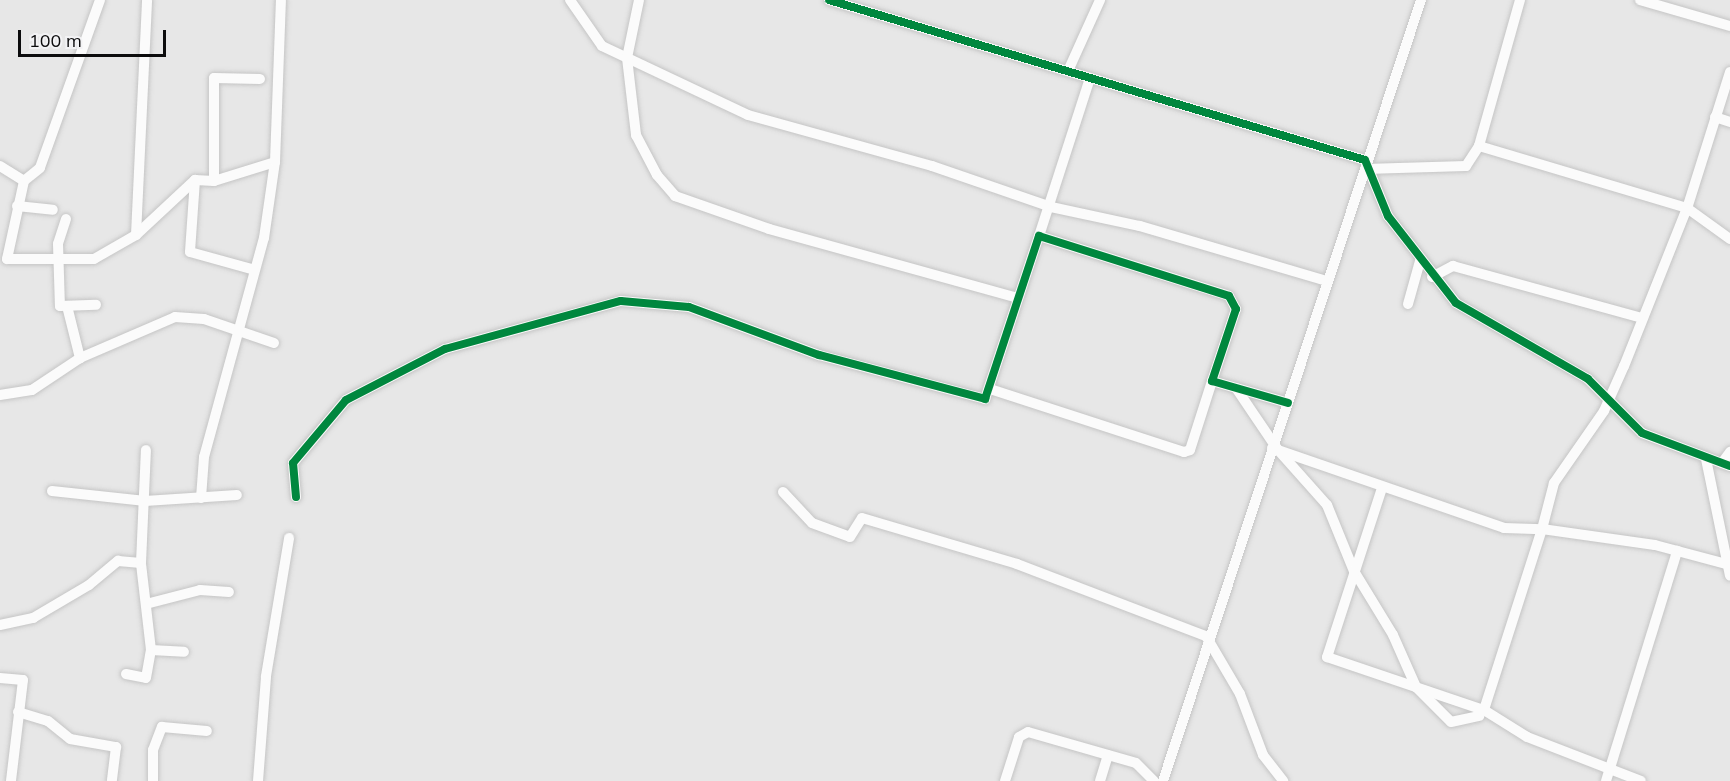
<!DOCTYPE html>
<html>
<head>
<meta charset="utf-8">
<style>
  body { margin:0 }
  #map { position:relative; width:1730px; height:781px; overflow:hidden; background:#e7e7e7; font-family:Mulish,sans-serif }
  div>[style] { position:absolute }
  .roads { filter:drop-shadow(0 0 2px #c5c5c5) drop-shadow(0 0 2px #c5c5c5) }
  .street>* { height:10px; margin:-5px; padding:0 5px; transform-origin:5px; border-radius:5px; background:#fbfbfb }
  .cycleway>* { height:8px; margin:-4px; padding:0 4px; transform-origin:4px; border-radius:4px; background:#00873e }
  span { translate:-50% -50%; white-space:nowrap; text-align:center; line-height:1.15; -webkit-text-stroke:4.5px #f3f3f5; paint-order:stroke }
  .scale { position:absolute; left:18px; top:30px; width:148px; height:27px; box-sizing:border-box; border:3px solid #0c0c0d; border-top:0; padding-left:8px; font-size:18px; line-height:21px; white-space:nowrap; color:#0c0c0d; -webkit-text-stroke:4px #f3f3f5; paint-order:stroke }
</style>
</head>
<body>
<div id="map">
  <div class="roads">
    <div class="street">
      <div style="left:100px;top:0;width:178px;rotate:109.7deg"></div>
      <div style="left:40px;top:168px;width:21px;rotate:141deg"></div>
      <div style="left:24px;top:181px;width:80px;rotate:102.3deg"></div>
      <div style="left:7px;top:259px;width:87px"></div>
      <div style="left:94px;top:259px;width:48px;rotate:-29.7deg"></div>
      <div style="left:136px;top:235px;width:81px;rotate:-43deg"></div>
      <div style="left:195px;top:180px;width:19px;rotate:3deg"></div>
      <div style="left:214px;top:181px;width:64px;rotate:-17.3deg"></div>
      <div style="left:570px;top:0;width:56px;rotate:55.2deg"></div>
      <div style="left:602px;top:46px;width:161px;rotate:25.3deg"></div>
      <div style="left:748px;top:115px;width:191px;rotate:15.5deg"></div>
      <div style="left:932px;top:166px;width:126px;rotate:19deg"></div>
      <div style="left:1051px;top:207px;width:91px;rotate:12.1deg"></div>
      <div style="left:1140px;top:226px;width:195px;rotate:16.4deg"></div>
      <div style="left:639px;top:0;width:59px;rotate:101.7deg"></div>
      <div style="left:627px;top:58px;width:78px;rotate:83.3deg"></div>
      <div style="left:636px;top:135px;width:45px;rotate:62.3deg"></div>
      <div style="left:657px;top:175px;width:28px;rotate:49deg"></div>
      <div style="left:675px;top:196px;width:100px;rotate:19.3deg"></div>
      <div style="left:769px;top:229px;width:257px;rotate:15.5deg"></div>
      <div style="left:829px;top:0;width:559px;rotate:16.62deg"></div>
      <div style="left:1365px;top:160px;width:61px;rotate:67.7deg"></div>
      <div style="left:1388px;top:216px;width:110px;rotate:52deg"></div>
      <div style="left:1456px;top:303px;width:152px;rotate:29.9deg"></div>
      <div style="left:1588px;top:379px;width:76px;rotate:45deg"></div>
      <div style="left:1642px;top:433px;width:94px;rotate:20.6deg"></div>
      <div style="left:1520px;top:0;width:152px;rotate:105.7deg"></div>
      <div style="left:1479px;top:146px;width:217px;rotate:16.6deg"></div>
      <div style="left:1687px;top:208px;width:53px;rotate:35.8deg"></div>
      <div style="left:1640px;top:0;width:94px;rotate:16.1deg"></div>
      <div style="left:1068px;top:71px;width:78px;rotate:-65.7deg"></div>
      <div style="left:1730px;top:72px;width:143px;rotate:107.5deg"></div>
      <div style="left:1687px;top:208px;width:170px;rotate:111.7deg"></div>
      <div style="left:1624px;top:366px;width:49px;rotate:114deg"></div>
      <div style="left:1604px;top:411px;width:88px;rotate:124.8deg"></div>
      <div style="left:1554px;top:483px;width:48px;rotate:104.6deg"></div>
      <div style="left:1542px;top:529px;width:114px;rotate:8.1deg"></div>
      <div style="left:1655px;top:545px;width:78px;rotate:14.9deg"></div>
      <div style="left:1715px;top:117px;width:16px;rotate:18deg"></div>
      <div style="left:0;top:166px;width:28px;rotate:32deg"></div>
      <div style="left:1365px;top:169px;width:101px;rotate:-1.7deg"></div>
      <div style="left:1466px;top:166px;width:24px;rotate:-57deg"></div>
      <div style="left:195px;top:180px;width:72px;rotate:94deg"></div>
      <div style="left:190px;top:252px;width:67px;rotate:15.5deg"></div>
      <div style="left:214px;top:181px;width:103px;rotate:-90deg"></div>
      <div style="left:214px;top:78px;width:46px;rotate:1.2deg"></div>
      <div style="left:17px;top:206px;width:36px;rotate:6deg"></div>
      <div style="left:66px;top:219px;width:26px;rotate:108deg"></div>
      <div style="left:58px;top:244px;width:62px;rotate:88.2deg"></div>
      <div style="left:60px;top:306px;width:36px;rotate:-2deg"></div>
      <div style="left:136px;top:235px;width:235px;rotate:-87.3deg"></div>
      <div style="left:1039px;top:236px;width:166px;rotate:-72.1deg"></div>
      <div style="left:1432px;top:277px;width:24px;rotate:-28deg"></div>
      <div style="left:1453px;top:266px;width:196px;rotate:15.4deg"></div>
      <div style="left:1408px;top:304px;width:45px;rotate:-74.4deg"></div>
      <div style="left:67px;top:306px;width:54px;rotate:76deg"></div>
      <div style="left:1236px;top:388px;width:75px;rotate:55.9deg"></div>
      <div style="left:1278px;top:450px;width:74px;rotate:48.3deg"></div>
      <div style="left:1327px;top:505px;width:71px;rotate:67.8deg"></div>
      <div style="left:1354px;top:571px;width:75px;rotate:58.6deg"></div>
      <div style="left:1393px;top:635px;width:57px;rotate:66.1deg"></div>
      <div style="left:1416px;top:687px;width:49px;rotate:45deg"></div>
      <div style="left:1451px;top:722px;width:29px;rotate:-12deg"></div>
      <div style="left:990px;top:389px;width:204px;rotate:18deg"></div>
      <div style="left:1184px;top:452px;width:6px;rotate:-18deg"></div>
      <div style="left:1190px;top:450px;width:72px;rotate:-72.3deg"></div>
      <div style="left:0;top:395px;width:32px;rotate:-9deg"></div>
      <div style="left:32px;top:390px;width:58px;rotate:-33.7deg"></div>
      <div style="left:80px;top:358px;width:103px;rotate:-23.3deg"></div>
      <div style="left:175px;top:317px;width:29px;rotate:4deg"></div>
      <div style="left:204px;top:319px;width:74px;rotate:18.9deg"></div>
      <div style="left:1272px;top:448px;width:245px;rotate:19deg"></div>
      <div style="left:1504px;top:528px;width:38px;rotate:2deg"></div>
      <div style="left:1542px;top:529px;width:190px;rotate:107.8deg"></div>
      <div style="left:1706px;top:459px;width:119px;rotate:78.4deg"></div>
      <div style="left:1722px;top:463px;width:14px;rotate:-54deg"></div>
      <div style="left:1382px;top:488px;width:178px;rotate:108deg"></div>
      <div style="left:1327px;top:657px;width:166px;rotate:18.7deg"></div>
      <div style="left:1484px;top:710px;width:51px;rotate:32.1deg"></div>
      <div style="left:1527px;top:737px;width:122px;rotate:21.1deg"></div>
      <div style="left:52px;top:491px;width:94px;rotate:6.1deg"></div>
      <div style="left:145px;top:501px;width:92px;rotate:-3.7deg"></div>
      <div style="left:783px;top:492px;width:42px;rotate:46.9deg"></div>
      <div style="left:812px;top:523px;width:40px;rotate:20.2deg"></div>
      <div style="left:850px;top:537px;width:22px;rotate:-58deg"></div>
      <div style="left:862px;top:518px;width:162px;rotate:16.5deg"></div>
      <div style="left:1017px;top:564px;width:202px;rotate:20.9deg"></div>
      <div style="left:1206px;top:636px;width:67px;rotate:59.6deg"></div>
      <div style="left:1240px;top:694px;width:65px;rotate:69.3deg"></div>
      <div style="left:1263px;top:755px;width:33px;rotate:52deg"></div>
      <div style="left:296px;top:497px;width:34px;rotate:-95deg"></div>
      <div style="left:293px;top:463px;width:82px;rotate:-49.9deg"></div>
      <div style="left:346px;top:400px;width:111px;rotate:-27.3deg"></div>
      <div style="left:445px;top:349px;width:182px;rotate:-15.3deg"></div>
      <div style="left:621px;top:301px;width:68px;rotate:5deg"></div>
      <div style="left:689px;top:307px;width:139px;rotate:20.3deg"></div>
      <div style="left:819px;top:355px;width:172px;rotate:14.8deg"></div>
      <div style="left:985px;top:399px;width:172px;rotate:-71.7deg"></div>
      <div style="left:1039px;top:236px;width:199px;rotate:17.5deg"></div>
      <div style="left:1229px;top:296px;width:15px;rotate:62deg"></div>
      <div style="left:1236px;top:309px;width:76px;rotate:108.4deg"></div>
      <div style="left:1212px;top:381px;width:79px;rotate:16.1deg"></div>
      <div style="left:201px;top:498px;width:41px;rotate:-85.8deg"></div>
      <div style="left:204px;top:457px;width:227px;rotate:-74.7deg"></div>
      <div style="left:264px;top:238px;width:77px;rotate:-81.8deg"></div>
      <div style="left:275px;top:162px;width:162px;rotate:-87.9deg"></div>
      <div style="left:146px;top:604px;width:56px;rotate:-14.5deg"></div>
      <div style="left:200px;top:590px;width:29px;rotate:4deg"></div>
      <div style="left:0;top:625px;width:34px;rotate:-12deg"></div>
      <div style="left:33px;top:618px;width:65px;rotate:-30.5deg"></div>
      <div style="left:89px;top:585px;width:38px;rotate:-40deg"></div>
      <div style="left:118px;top:561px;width:23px;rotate:5deg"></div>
      <div style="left:151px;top:650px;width:33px;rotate:3deg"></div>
      <div style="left:126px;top:674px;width:20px;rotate:11deg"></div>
      <div style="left:146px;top:678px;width:28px;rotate:-80deg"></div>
      <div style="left:151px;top:650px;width:88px;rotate:-96.6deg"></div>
      <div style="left:141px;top:563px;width:113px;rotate:-87.5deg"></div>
      <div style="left:0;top:678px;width:23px;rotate:5deg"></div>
      <div style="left:23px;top:680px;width:102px;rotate:96.8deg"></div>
      <div style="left:18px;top:712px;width:31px;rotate:17deg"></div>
      <div style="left:48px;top:721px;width:28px;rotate:39deg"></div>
      <div style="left:70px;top:739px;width:47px;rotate:9.9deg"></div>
      <div style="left:116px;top:747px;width:34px;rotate:97deg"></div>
      <div style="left:153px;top:781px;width:31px;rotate:-90deg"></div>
      <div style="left:153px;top:750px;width:25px;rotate:-69deg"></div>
      <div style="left:162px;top:727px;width:45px;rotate:5.1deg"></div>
      <div style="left:258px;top:781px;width:105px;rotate:-85.6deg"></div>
      <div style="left:266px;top:676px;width:140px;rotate:-80.5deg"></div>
      <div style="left:1005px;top:781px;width:46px;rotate:-72.3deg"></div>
      <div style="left:1019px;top:737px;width:10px;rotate:-29deg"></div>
      <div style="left:1028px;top:732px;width:112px;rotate:16deg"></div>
      <div style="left:1136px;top:763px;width:25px;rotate:45deg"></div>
      <div style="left:1100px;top:781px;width:27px;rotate:-73deg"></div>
      <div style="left:1163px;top:781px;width:823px;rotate:-71.72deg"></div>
      <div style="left:1606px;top:781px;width:241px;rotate:-72.8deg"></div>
    </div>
  </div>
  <div class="cycleway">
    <div style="left:829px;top:0;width:559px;rotate:16.62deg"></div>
    <div style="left:1365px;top:160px;width:61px;rotate:67.7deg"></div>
    <div style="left:1388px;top:216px;width:110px;rotate:52deg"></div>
    <div style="left:1456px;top:303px;width:152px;rotate:29.9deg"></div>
    <div style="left:1588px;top:379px;width:76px;rotate:45deg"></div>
    <div style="left:1642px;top:433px;width:94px;rotate:20.6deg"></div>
    <div style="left:296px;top:497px;width:34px;rotate:-95deg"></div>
    <div style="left:293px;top:463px;width:82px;rotate:-49.9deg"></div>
    <div style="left:346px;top:400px;width:111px;rotate:-27.3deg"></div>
    <div style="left:445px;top:349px;width:182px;rotate:-15.3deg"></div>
    <div style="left:621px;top:301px;width:68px;rotate:5deg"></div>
    <div style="left:689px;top:307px;width:139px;rotate:20.3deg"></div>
    <div style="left:819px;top:355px;width:172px;rotate:14.8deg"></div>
    <div style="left:985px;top:399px;width:172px;rotate:-71.7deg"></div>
    <div style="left:1039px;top:236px;width:199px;rotate:17.5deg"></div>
    <div style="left:1229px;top:296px;width:15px;rotate:62deg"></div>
    <div style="left:1236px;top:309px;width:76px;rotate:108.4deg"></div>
    <div style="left:1212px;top:381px;width:79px;rotate:16.1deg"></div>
  </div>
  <div class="scale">100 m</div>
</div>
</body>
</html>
